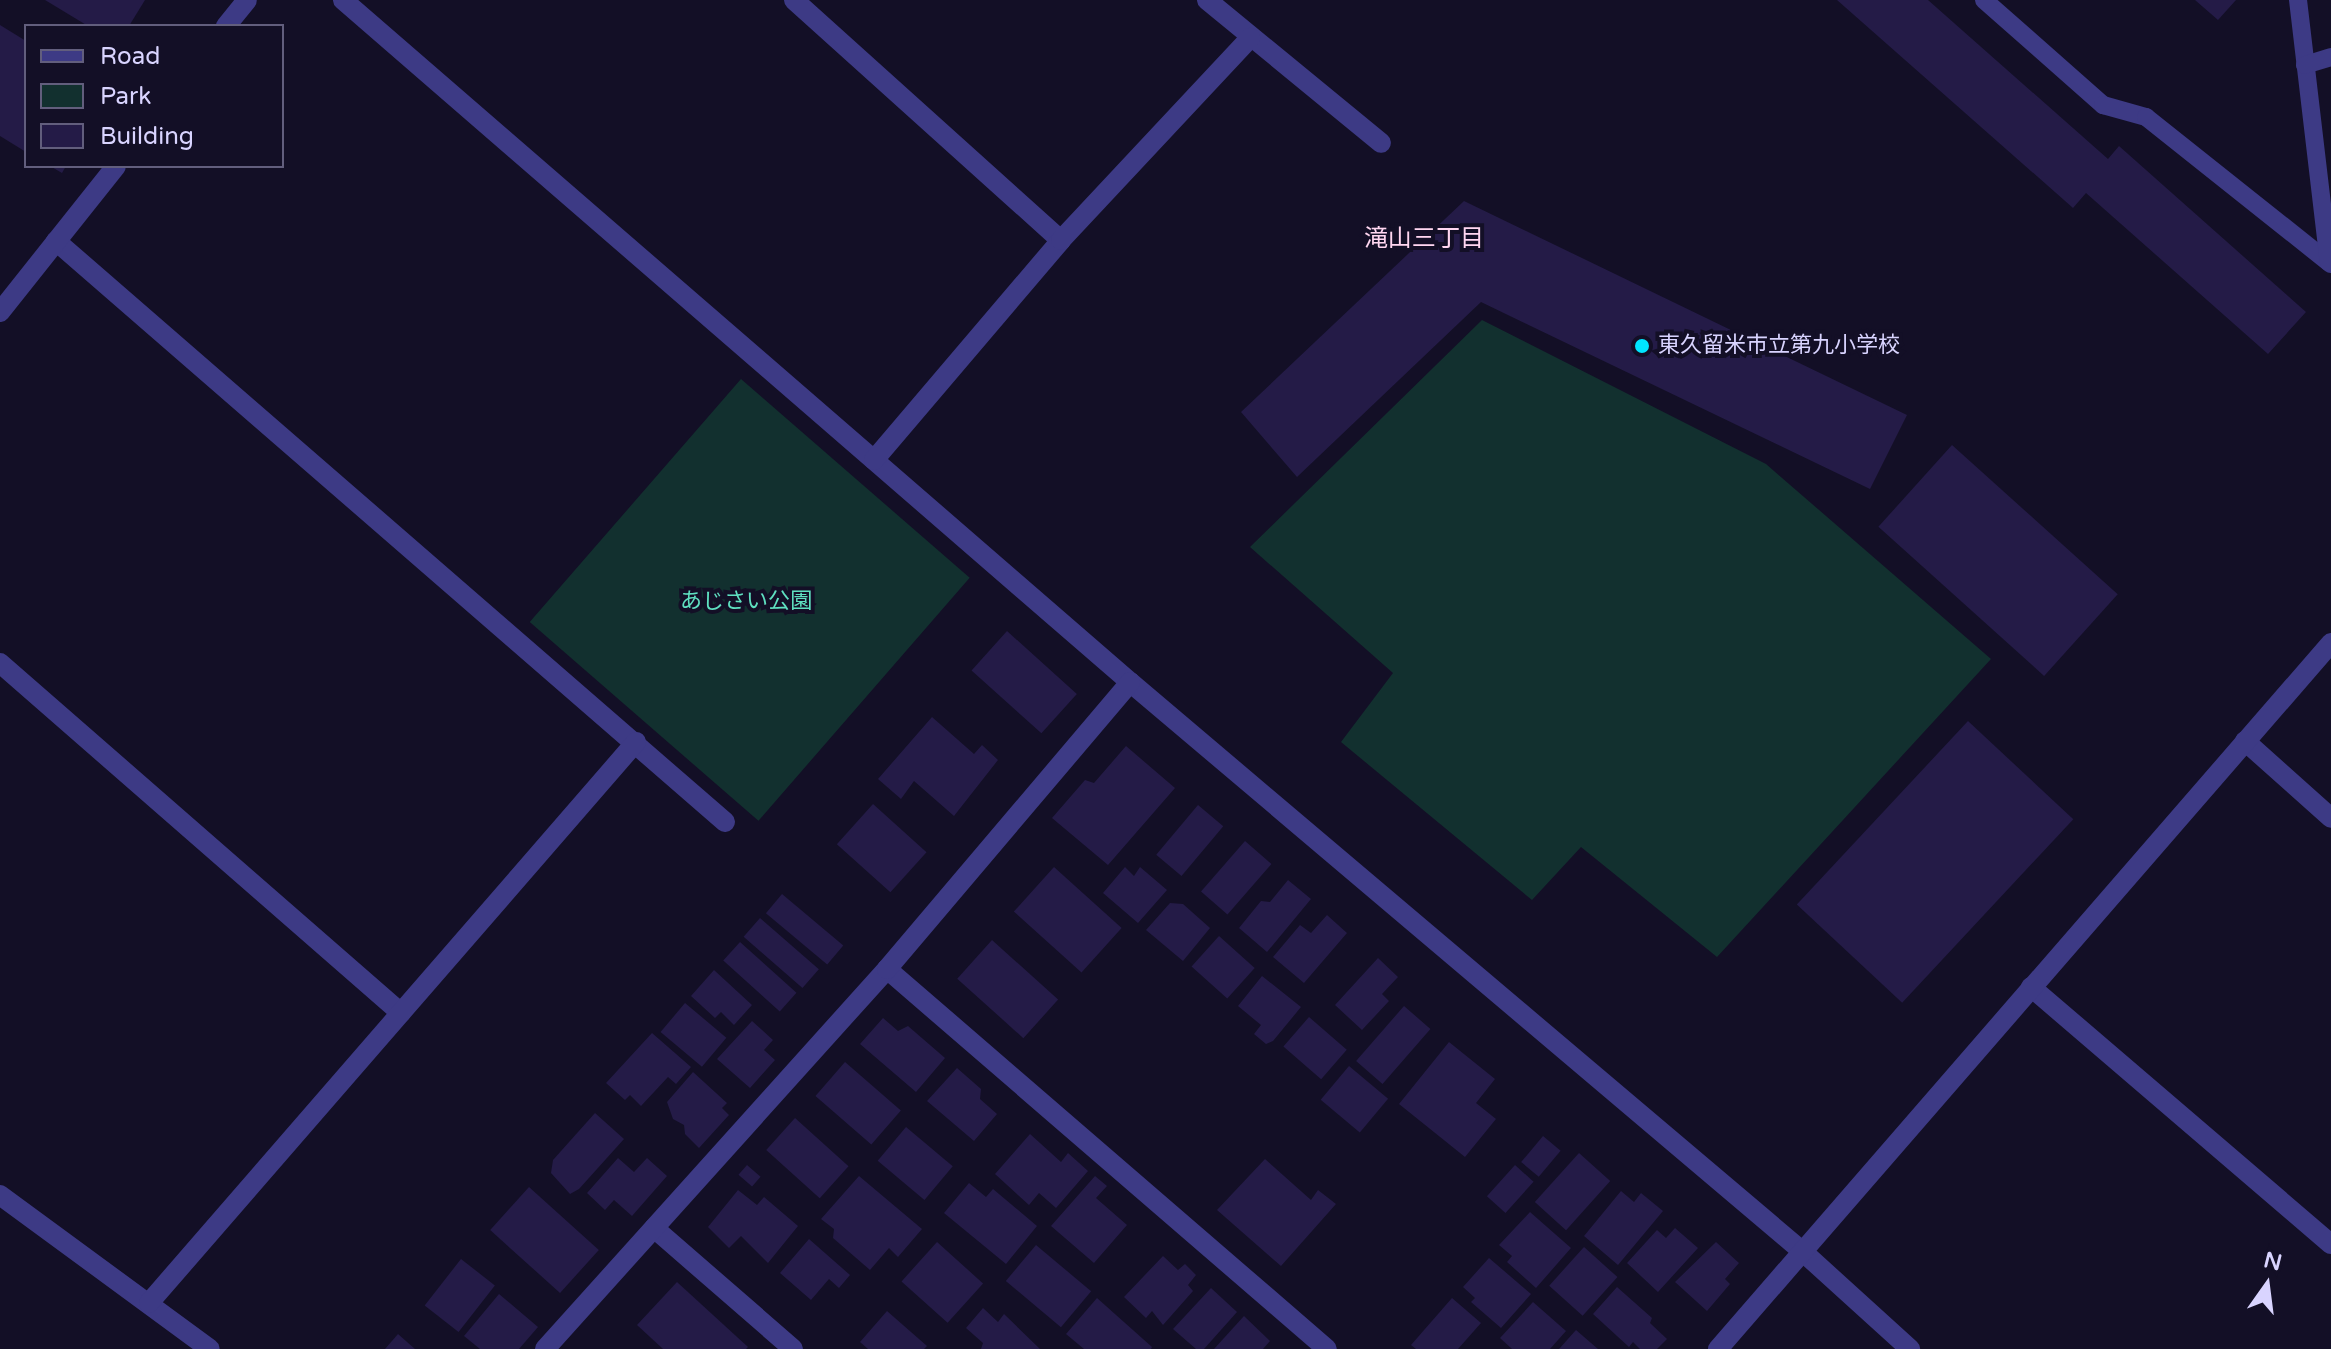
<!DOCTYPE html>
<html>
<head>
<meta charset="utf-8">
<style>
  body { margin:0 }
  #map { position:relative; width:2331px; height:1349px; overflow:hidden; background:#130f26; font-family:"Varela Round","Noto Sans JP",sans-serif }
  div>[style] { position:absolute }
  .green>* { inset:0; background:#12302f; transform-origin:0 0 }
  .building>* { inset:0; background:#241b47; transform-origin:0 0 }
  .service>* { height:18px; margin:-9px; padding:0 9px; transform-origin:9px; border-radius:9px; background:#3d3a85 }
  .minor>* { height:20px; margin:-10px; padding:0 10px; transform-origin:10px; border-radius:10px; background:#3d3a85 }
  .dots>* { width:22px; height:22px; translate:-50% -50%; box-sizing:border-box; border:4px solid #130f26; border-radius:50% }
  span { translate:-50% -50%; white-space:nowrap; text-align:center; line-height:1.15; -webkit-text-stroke:8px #130f26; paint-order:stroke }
  .poi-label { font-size:22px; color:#d9d4ff }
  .left { translate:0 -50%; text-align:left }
  .park-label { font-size:22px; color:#5fe0c0 }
  .neighbourhood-label { font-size:24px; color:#ffd6f0 }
  .legend { position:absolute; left:24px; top:24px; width:260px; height:144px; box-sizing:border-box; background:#130f26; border:2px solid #625e7d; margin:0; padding:10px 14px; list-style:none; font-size:24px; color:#d9d4ff }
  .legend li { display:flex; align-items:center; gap:16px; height:40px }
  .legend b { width:40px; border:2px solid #625e7d }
  .north { position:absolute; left:2227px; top:1245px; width:80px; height:80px; -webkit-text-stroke:6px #130f26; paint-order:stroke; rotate:14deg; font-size:22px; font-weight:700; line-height:32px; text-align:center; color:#d9d4ff }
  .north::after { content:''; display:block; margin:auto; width:28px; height:36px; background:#d9d4ff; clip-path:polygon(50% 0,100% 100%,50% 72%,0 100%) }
</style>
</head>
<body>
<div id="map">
  <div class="green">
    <div style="clip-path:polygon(1482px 320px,1766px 464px,1991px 659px,1717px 957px,1581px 847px,1532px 900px,1341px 742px,1393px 673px,1250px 547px)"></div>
    <div style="left:741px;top:379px;width:303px;height:322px;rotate:41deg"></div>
  </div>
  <div class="building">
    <div style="clip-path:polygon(45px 0,145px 0,129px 26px,88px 26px)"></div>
    <div style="clip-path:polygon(1837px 0,1928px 0,2108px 159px,2119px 146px,2306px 312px,2268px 354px,2086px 193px,2073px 208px)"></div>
    <div style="clip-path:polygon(2195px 0,2236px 0,2218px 20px)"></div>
    <div style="clip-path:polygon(0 25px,26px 41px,26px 152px,0 136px)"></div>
    <div style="clip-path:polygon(50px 166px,66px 166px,62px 173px)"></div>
    <div style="clip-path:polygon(1464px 201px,1907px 415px,1870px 489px,1481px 302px,1297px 477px,1241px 412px)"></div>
    <div style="left:1952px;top:445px;width:223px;height:110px;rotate:42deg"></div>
    <div style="left:1007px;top:631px;width:94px;height:53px;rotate:42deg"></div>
    <div style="clip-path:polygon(932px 717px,974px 754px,982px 745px,998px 760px,954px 816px,914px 781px,901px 799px,878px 779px)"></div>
    <div style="left:1968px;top:721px;width:144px;height:251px;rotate:43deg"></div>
    <div style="clip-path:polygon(1126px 746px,1175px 788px,1108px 865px,1052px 818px,1085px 780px,1094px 783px)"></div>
    <div style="left:873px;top:804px;width:72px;height:54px;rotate:42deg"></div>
    <div style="left:1198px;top:805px;width:33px;height:65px;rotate:40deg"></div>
    <div style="left:1245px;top:841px;width:35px;height:67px;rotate:41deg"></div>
    <div style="left:1054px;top:867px;width:91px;height:60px;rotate:42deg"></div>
    <div style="clip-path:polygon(1125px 867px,1134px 876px,1140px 867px,1167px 890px,1138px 923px,1103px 893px)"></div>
    <div style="clip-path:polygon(1288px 880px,1311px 899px,1267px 952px,1239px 928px,1261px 901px,1270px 902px)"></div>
    <div style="left:782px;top:894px;width:80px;height:25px;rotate:40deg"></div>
    <div style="clip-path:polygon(1170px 903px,1183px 904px,1210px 928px,1183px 961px,1146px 930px)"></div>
    <div style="clip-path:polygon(1327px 915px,1347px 933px,1304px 983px,1273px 957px,1300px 925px,1311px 933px)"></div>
    <div style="left:760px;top:918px;width:78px;height:25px;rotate:41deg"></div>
    <div style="left:1219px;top:936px;width:48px;height:41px;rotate:42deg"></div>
    <div style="left:992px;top:940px;width:89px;height:52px;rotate:42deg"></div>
    <div style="left:740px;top:942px;width:76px;height:25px;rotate:42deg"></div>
    <div style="clip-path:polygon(1378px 958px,1398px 977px,1382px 994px,1389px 1001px,1362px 1030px,1335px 1005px)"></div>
    <div style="clip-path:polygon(714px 970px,752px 1005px,734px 1025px,721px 1012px,715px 1018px,691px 996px)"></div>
    <div style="clip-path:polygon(1262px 976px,1301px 1007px,1273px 1041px,1266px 1044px,1254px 1034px,1261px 1025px,1238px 1006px)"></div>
    <div style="left:685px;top:1003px;width:54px;height:38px;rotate:40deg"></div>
    <div style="left:1404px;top:1006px;width:35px;height:73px;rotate:41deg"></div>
    <div style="left:1309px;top:1017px;width:50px;height:39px;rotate:41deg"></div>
    <div style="clip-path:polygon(883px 1018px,898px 1031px,908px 1026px,945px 1058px,916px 1092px,860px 1044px)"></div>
    <div style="clip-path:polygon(752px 1021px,773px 1040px,764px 1050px,775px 1060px,750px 1088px,717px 1059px)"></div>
    <div style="clip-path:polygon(652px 1033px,691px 1067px,676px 1084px,668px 1077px,641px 1106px,630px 1095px,625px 1100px,606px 1083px)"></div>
    <div style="clip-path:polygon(1449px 1042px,1495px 1079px,1476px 1103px,1496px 1119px,1465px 1157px,1399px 1104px)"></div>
    <div style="left:845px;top:1062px;width:74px;height:45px;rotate:41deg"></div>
    <div style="left:1349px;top:1066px;width:51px;height:44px;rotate:40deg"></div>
    <div style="clip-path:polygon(957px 1068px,981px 1089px,980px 1099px,997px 1114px,974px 1141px,927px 1101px)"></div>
    <div style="clip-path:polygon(693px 1072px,727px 1103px,722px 1108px,729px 1115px,699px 1148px,685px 1134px,684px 1125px,673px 1119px,667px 1102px)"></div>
    <div style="clip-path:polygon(595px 1113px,624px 1139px,579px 1189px,570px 1194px,551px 1173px,553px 1160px)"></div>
    <div style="left:795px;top:1118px;width:72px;height:43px;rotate:42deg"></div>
    <div style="left:906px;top:1127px;width:61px;height:44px;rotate:40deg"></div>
    <div style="clip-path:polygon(1030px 1134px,1061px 1162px,1068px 1153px,1088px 1171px,1056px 1208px,1039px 1193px,1029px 1205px,995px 1174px)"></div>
    <div style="left:1543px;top:1136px;width:23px;height:34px;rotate:40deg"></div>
    <div style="left:1579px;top:1153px;width:42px;height:66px;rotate:42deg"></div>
    <div style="clip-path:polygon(618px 1158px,634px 1172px,647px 1158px,667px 1176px,632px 1216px,614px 1200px,605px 1210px,587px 1193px)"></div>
    <div style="clip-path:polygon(1265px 1159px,1311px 1200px,1318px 1190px,1336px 1204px,1281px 1266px,1217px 1210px)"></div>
    <div style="left:747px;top:1165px;width:18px;height:13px;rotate:41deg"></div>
    <div style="left:1515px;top:1165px;width:25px;height:42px;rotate:42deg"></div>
    <div style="clip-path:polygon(859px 1176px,922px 1229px,898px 1257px,889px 1248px,870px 1270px,833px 1238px,834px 1229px,821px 1219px)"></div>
    <div style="clip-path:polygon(1095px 1176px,1107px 1186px,1096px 1198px,1127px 1225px,1094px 1263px,1051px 1226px)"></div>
    <div style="clip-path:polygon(969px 1183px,986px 1197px,993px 1189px,1037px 1226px,1006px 1264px,944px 1213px)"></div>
    <div style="left:529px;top:1187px;width:94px;height:58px;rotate:42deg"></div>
    <div style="clip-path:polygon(738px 1190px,757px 1205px,764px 1197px,798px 1226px,768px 1263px,741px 1236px,729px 1248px,708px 1227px)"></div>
    <div style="clip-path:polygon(1621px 1191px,1634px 1202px,1641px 1193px,1663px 1211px,1618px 1265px,1584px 1236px)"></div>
    <div style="clip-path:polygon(1530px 1212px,1571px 1248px,1536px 1288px,1507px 1262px,1512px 1256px,1499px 1245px)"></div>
    <div style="clip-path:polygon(1675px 1228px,1698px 1248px,1658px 1292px,1627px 1263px,1657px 1230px,1666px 1238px)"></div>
    <div style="clip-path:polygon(809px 1239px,850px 1275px,839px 1288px,829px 1279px,811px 1300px,780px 1273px)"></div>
    <div style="left:937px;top:1242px;width:62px;height:53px;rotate:42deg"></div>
    <div style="clip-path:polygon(1716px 1242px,1739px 1263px,1725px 1279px,1730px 1284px,1707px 1311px,1675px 1282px)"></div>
    <div style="left:1036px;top:1245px;width:72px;height:47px;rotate:40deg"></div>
    <div style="left:1584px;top:1247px;width:45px;height:52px;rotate:42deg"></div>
    <div style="clip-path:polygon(1163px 1256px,1178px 1270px,1185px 1264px,1196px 1275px,1188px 1285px,1193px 1291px,1163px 1325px,1152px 1311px,1146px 1318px,1124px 1297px)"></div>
    <div style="clip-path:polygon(1489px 1258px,1531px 1294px,1501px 1328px,1471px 1302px,1475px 1298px,1463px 1287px)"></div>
    <div style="left:461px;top:1259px;width:43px;height:59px;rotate:38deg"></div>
    <div style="clip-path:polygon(677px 1282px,748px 1347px,746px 1349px,663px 1349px,637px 1325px)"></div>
    <div style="clip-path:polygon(1617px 1287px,1652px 1318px,1650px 1323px,1667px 1339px,1657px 1349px,1640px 1349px,1633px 1342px,1629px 1347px,1593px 1314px)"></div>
    <div style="clip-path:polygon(1211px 1288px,1237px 1312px,1204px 1349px,1196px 1349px,1173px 1329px)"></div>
    <div style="clip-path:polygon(499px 1294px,538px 1327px,519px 1349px,480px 1349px,464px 1336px)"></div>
    <div style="clip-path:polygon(1097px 1298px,1152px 1347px,1151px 1349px,1084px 1349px,1066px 1334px)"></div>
    <div style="clip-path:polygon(1452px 1298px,1481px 1323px,1458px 1349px,1416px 1349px,1411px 1345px)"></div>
    <div style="clip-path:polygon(1533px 1302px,1566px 1331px,1550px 1349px,1512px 1349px,1500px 1338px)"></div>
    <div style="clip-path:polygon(983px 1308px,998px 1322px,1004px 1314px,1040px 1349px,981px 1349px,983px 1343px,966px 1328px)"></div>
    <div style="clip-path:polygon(887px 1311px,927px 1346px,924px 1349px,868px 1349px,860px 1342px)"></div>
    <div style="clip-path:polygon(1244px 1316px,1270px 1341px,1263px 1349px,1214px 1349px)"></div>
    <div style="clip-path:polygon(1576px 1330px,1598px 1349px,1559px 1349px)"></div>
    <div style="clip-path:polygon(398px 1334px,415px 1349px,385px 1349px)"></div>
  </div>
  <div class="service">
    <div style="left:1984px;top:0;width:159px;rotate:41.4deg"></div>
    <div style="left:2103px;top:105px;width:45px;rotate:15.6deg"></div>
    <div style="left:2146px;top:117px;width:236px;rotate:38.5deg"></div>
    <div style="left:2298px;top:0;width:264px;rotate:83.3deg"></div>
    <div style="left:2305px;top:65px;width:27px;rotate:-17deg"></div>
  </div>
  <div class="minor">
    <div style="left:343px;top:0;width:1041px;rotate:40.91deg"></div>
    <div style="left:1130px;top:682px;width:881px;rotate:40.26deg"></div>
    <div style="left:1802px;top:1251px;width:146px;rotate:42.2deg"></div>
    <div style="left:794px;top:0;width:359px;rotate:42deg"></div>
    <div style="left:1207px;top:0;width:225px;rotate:39.4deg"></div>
    <div style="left:226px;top:26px;width:33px;rotate:-51deg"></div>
    <div style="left:56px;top:241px;width:886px;rotate:40.97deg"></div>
    <div style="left:0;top:312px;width:186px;rotate:-51.5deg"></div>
    <div style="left:874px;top:460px;width:289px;rotate:-49.6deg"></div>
    <div style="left:1061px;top:240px;width:277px;rotate:-46.9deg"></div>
    <div style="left:0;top:663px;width:532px;rotate:41.12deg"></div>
    <div style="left:2245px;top:741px;width:115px;rotate:41.8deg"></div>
    <div style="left:887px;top:969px;width:581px;rotate:40.82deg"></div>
    <div style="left:2031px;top:987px;width:395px;rotate:40.6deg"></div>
    <div style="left:0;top:1195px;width:260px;rotate:36.3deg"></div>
    <div style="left:654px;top:1228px;width:184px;rotate:41deg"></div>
    <div style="left:149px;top:1303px;width:743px;rotate:-49.04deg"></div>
    <div style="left:545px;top:1349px;width:511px;rotate:-48.01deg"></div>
    <div style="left:887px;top:969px;width:376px;rotate:-49.7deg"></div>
    <div style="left:1718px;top:1349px;width:935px;rotate:-49.03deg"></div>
  </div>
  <div class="dots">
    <div style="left:1642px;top:346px;background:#00e5ff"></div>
  </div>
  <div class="poi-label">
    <span class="left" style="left:1658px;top:346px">東久留米市立第九小学校</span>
  </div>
  <div class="park-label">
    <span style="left:746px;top:602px">あじさい公園</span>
  </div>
  <div class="neighbourhood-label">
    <span style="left:1424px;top:239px">滝山三丁目</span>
  </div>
  <ul class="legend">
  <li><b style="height:10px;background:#3d3a85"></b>Road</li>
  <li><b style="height:22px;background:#12302f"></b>Park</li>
  <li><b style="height:22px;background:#241b47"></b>Building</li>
  </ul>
  <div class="north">N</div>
</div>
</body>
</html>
